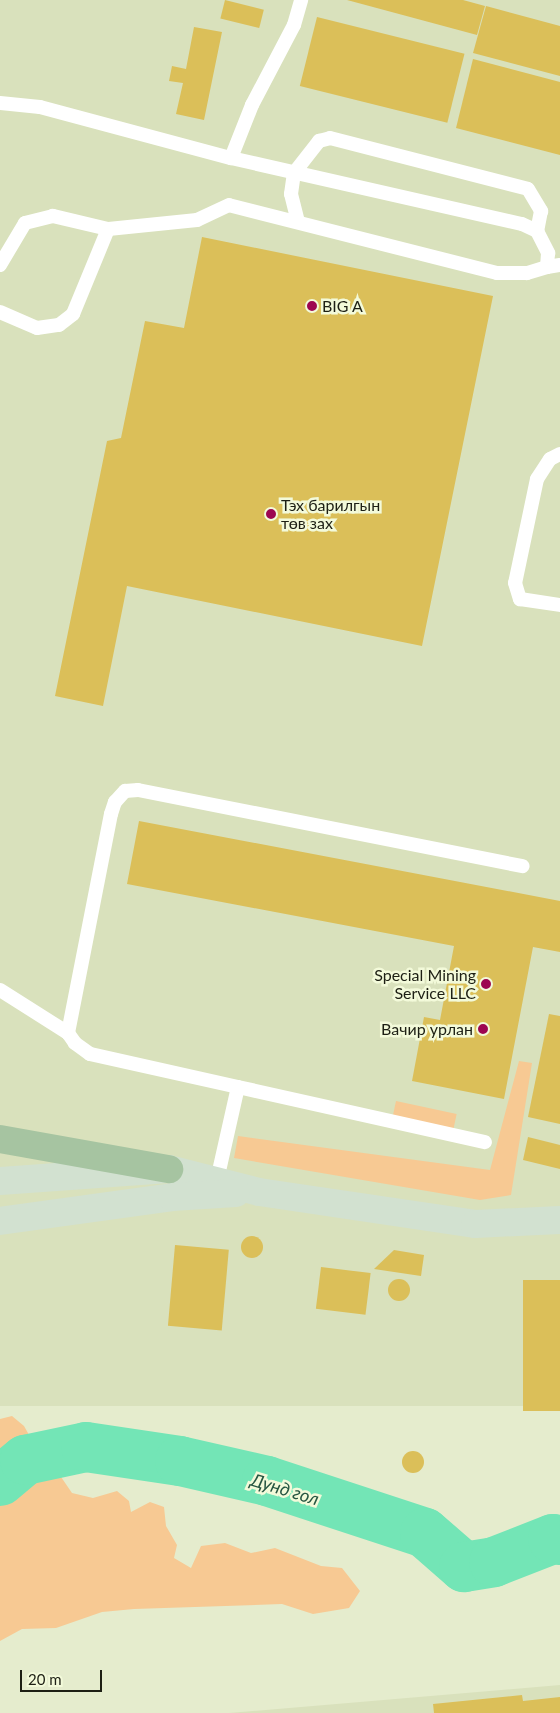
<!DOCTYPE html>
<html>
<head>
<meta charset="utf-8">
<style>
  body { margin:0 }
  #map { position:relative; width:560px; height:1713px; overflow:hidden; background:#e5eccd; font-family:Lato,sans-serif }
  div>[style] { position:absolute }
  .built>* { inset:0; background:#d9e1bc; transform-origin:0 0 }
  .green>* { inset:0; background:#f7c993; transform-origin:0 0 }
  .river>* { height:50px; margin:-25px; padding:0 25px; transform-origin:25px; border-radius:25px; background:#73e5b6 }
  .building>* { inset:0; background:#dbbf59; transform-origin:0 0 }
  .round { border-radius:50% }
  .lane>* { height:14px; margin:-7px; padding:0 7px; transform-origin:7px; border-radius:7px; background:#fff }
  .secondary>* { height:28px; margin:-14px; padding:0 14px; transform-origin:14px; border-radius:14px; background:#d2e1d0 }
  .primary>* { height:28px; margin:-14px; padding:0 14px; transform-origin:14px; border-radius:14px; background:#a6c4a1 }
  .dots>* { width:14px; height:14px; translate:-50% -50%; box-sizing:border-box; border:2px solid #f3fada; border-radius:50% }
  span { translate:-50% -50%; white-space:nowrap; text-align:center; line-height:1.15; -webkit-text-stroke:5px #f3fada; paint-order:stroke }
  .poi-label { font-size:16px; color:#1d1f14 }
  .left { translate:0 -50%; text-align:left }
  .right { translate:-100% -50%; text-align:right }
  .water-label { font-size:18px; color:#265642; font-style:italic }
  .scale { position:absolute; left:20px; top:1670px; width:82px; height:22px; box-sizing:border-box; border:2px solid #1d1f14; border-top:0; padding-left:6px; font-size:15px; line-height:18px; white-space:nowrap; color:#1d1f14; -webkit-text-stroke:4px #f3fada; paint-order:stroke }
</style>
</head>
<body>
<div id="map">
  <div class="built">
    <div style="left:0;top:0;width:560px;height:1406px"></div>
    <div style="clip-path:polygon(560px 1685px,560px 1713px,229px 1713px)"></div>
  </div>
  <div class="green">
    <div style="clip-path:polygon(519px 1061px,532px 1063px,511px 1195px,480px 1200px,234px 1158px,238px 1136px,490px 1170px)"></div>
    <div style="left:396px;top:1101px;width:62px;height:19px;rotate:12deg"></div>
    <div style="clip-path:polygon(12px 1416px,24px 1426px,33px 1442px,0 1471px,0 1419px)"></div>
    <div style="clip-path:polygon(42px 1466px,59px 1474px,72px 1493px,93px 1498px,117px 1491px,129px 1501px,131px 1512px,150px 1502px,164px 1507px,166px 1526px,177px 1545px,174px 1558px,191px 1568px,201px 1546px,225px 1543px,251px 1553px,275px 1548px,321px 1566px,342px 1568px,360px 1591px,349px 1608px,313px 1614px,282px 1604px,134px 1609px,102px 1612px,56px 1628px,22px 1629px,0 1641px,0 1503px,4px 1491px,24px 1473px)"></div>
  </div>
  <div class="river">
    <div style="left:0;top:1481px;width:33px;rotate:-40deg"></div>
    <div style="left:25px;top:1460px;width:62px;rotate:-12deg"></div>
    <div style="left:86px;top:1447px;width:95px;rotate:8.5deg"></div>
    <div style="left:180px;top:1461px;width:89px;rotate:12.9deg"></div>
    <div style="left:267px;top:1481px;width:166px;rotate:18.2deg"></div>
    <div style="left:425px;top:1533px;width:52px;rotate:41.1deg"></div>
    <div style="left:464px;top:1567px;width:30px;rotate:-9deg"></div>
    <div style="left:494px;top:1562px;width:63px;rotate:-21.3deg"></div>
    <div style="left:553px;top:1539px;width:7px;rotate:8deg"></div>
  </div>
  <div class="building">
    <div style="left:225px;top:0;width:40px;height:19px;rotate:14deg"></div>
    <div style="clip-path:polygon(347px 0,463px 0,485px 6px,477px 35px)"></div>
    <div style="clip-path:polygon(486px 6px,560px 26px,560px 76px,473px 53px)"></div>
    <div style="left:317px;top:17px;width:152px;height:71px;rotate:14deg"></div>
    <div style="clip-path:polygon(194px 27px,222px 32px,204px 120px,176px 114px,183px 83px,169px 81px,172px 66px,186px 69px)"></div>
    <div style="clip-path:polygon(473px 59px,560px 82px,560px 155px,456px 128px)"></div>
    <div style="clip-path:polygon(202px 237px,493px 296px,422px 646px,127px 586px,103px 706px,55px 696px,107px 441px,121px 438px,145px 321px,184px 328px)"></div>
    <div style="clip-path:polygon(139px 821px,560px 901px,560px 952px,533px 947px,504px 1099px,412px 1081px,424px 1017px,440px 1020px,454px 946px,127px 884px)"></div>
    <div style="clip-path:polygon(549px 1014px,560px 1016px,560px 1124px,528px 1117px)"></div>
    <div style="clip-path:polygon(528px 1137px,560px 1145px,560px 1169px,523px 1160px)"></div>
    <div class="round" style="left:241px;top:1236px;width:22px;height:22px"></div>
    <div style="left:175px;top:1245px;width:54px;height:81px;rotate:5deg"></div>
    <div style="clip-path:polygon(394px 1250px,424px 1255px,421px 1276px,374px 1269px)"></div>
    <div style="left:321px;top:1267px;width:50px;height:42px;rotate:7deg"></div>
    <div class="round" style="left:388px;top:1279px;width:22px;height:22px"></div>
    <div style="left:560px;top:1280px;width:131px;height:37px;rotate:90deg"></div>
    <div class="round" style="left:402px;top:1451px;width:22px;height:22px"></div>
    <div style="clip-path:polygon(522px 1695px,523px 1701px,560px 1697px,560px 1713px,434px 1713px,433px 1704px)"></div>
  </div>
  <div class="lane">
    <div style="left:0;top:103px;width:40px;rotate:5.7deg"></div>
    <div style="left:40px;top:107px;width:198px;rotate:15deg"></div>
    <div style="left:231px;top:158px;width:298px;rotate:12.8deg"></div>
    <div style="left:522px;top:224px;width:17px;rotate:25deg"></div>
    <div style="left:537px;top:231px;width:25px;rotate:63deg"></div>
    <div style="left:548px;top:253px;width:14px;rotate:94deg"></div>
    <div style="left:547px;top:267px;width:21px;rotate:163deg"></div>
    <div style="left:527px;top:273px;width:30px;rotate:180deg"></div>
    <div style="left:497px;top:273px;width:276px;rotate:-165.8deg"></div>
    <div style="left:229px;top:205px;width:35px;rotate:155deg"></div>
    <div style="left:197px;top:220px;width:89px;rotate:174.2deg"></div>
    <div style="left:108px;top:229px;width:57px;rotate:-166.7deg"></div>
    <div style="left:53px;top:216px;width:29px;rotate:166deg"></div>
    <div style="left:25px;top:223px;width:49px;rotate:120.8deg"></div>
    <div style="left:231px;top:158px;width:57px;rotate:-68.4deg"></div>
    <div style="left:252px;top:105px;width:90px;rotate:-62.3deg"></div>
    <div style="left:294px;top:25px;width:26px;rotate:-74deg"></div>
    <div style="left:298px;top:222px;width:29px;rotate:-104deg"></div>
    <div style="left:291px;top:194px;width:21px;rotate:-82deg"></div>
    <div style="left:294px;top:173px;width:41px;rotate:-52deg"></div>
    <div style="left:319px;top:141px;width:11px;rotate:-15deg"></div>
    <div style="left:330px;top:138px;width:204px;rotate:14.4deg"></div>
    <div style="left:528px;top:189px;width:26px;rotate:59deg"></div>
    <div style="left:541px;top:211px;width:20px;rotate:101deg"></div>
    <div style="left:547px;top:267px;width:13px;rotate:-9deg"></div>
    <div style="left:0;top:312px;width:40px;rotate:23.4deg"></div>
    <div style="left:37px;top:328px;width:22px;rotate:-8deg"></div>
    <div style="left:59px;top:325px;width:18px;rotate:-38deg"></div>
    <div style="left:73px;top:314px;width:92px;rotate:-67.6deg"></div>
    <div style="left:560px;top:454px;width:11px;rotate:153deg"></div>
    <div style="left:550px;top:459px;width:24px;rotate:123deg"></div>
    <div style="left:537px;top:479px;width:106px;rotate:101.9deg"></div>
    <div style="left:515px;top:583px;width:17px;rotate:73deg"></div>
    <div style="left:520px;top:599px;width:40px;rotate:8.5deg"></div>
    <div style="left:0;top:990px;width:80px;rotate:32.3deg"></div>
    <div style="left:238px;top:1087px;width:253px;rotate:12.6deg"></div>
    <div style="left:217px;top:1180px;width:95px;rotate:-77.3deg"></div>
    <div style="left:238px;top:1087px;width:152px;rotate:-167.4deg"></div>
    <div style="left:90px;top:1054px;width:19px;rotate:-144deg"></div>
    <div style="left:75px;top:1043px;width:12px;rotate:-125deg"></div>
    <div style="left:68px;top:1033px;width:223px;rotate:-78.9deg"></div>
    <div style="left:111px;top:814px;width:13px;rotate:-72deg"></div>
    <div style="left:115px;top:802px;width:15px;rotate:-48deg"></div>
    <div style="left:125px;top:791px;width:13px;rotate:-4deg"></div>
    <div style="left:138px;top:790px;width:392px;rotate:11.2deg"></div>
  </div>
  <div class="secondary">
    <div style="left:0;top:1181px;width:169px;rotate:-4.1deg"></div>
    <div style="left:169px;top:1169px;width:93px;rotate:14.3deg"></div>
    <div style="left:259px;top:1192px;width:218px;rotate:8.4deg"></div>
    <div style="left:475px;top:1224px;width:85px;rotate:-2.7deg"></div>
    <div style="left:0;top:1221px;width:174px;rotate:-7.9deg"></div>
    <div style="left:172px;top:1197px;width:64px;rotate:-3.6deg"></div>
  </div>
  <div class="primary">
    <div style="left:0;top:1139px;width:172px;rotate:10.1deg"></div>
  </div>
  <div class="dots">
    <div style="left:312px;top:306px;background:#9d0651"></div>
    <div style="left:271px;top:514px;background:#9d0651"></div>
    <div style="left:486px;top:984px;background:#9d0651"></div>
    <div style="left:483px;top:1029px;background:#9d0651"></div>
  </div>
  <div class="poi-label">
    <span class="left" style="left:322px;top:306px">BIG A</span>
    <span class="left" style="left:281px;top:514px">Тэх барилгын<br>төв зах</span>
    <span class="right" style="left:476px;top:984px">Special Mining<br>Service LLC</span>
    <span class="right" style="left:473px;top:1029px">Вачир урлан</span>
  </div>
  <div class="water-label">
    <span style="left:285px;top:1489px;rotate:17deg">Дунд гол</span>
  </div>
  <div class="scale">20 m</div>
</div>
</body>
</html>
